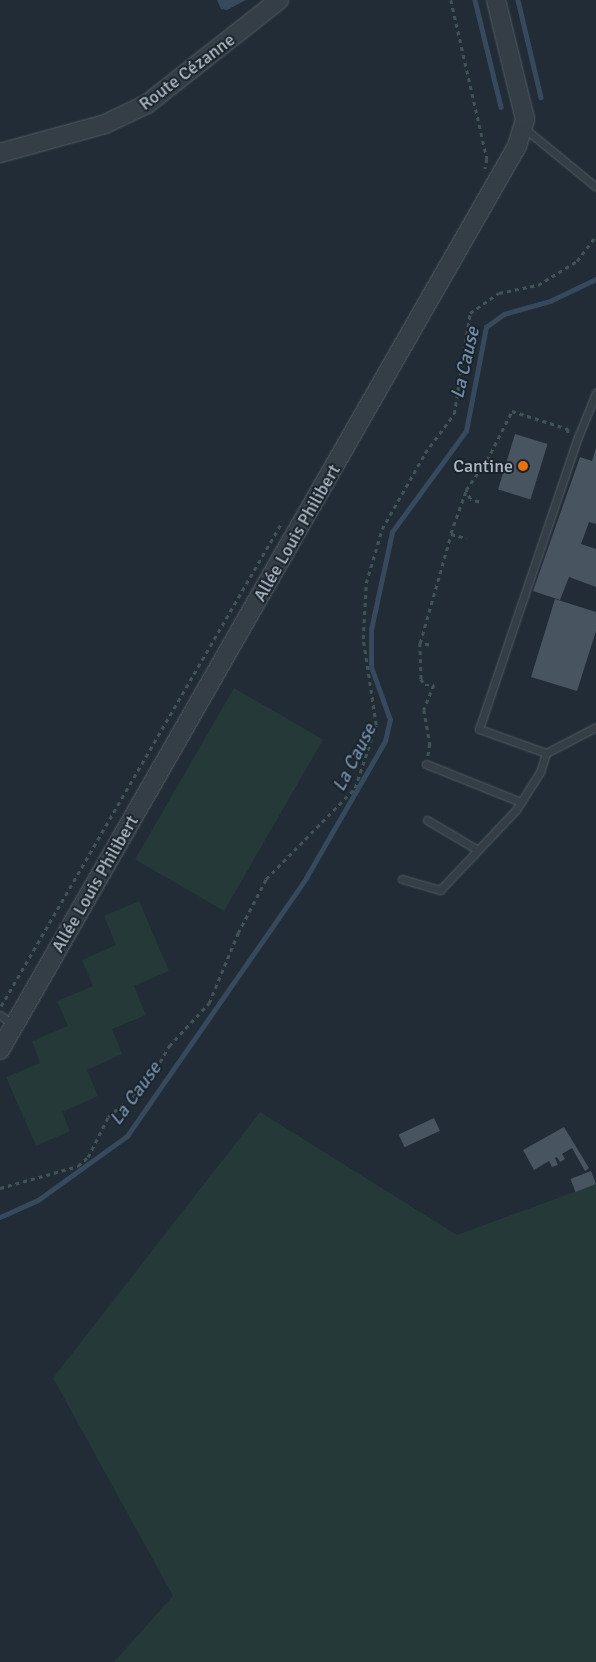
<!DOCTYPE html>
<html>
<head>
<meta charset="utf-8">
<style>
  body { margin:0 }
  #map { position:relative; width:596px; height:1662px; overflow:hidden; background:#212c36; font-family:Signika,sans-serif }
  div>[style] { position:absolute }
  .green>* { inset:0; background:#243938; transform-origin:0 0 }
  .water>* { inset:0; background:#36495d }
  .stream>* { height:4.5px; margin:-2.25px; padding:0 2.25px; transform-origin:2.25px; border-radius:2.25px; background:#36495d }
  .building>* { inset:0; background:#485460; transform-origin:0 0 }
  .path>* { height:2.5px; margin-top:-1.25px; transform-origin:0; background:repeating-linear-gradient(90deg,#415455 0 4px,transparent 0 8px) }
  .roads { filter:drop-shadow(0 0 1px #525c65) drop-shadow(0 0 1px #525c65) }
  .service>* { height:7px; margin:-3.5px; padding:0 3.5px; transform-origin:3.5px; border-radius:3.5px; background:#353e47 }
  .tertiary>* { height:18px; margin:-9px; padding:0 9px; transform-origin:9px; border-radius:9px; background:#353e47 }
  .dots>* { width:14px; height:14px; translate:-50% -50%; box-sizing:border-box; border:2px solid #1a232c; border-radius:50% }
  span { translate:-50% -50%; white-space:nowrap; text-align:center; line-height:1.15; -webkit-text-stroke:4px #1a232c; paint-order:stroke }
  .street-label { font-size:18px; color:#afb9c4 }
  .poi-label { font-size:18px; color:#afb9c4 }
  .right { translate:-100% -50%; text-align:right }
  .water-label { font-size:19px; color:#718ca6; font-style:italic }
</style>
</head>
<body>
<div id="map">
  <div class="green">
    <div style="left:234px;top:688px;width:103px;height:198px;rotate:30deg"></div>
    <div style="clip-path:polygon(139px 901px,169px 971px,134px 986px,146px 1015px,112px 1029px,122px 1054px,87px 1070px,98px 1096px,62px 1112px,70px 1131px,36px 1146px,6px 1077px,40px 1063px,32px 1041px,68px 1026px,57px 1001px,93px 986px,82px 960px,116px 945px,104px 916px)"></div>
    <div style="clip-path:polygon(260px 1112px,457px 1235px,596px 1184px,596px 1662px,114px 1662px,173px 1596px,53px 1378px)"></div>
  </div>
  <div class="water">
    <div style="clip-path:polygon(217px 0,246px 0,227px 10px,221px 9px)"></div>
  </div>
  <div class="stream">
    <div style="left:475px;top:0;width:110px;rotate:76.3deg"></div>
    <div style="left:518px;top:0;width:100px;rotate:76.7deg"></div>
    <div style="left:0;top:1217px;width:42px;rotate:-24.1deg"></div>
    <div style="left:38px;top:1200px;width:110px;rotate:-35.7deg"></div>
    <div style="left:127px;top:1136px;width:314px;rotate:-55.2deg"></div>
    <div style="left:306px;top:878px;width:158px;rotate:-60deg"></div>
    <div style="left:385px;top:741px;width:22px;rotate:-77deg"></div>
    <div style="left:390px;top:720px;width:56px;rotate:-109.7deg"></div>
    <div style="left:371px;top:667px;width:37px;rotate:-90deg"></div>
    <div style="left:371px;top:630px;width:100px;rotate:-77.9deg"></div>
    <div style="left:392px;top:532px;width:125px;rotate:-53.8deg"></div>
    <div style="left:466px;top:431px;width:106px;rotate:-79.1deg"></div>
    <div style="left:486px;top:327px;width:22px;rotate:-36deg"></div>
    <div style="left:504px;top:314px;width:48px;rotate:-15.8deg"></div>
    <div style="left:550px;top:301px;width:51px;rotate:-25.6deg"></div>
  </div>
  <div class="building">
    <div style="left:515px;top:434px;width:34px;height:58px;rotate:17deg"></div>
    <div style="clip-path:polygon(596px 448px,596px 524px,589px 522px,581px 544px,596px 549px,596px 587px,569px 577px,560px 600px,533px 591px,580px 457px,592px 461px)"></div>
    <div style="clip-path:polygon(555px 599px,596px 612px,596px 631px,577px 691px,531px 677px)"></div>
    <div style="left:434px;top:1118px;width:14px;height:39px;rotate:65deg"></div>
    <div style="clip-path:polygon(564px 1127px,589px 1168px,585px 1171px,572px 1148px,562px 1154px,565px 1159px,560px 1162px,557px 1157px,555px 1158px,558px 1165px,552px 1167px,549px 1161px,534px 1170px,523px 1150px)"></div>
    <div style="left:591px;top:1171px;width:14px;height:22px;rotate:69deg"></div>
  </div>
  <div class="path">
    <div style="left:451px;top:0;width:163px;rotate:77.2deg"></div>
    <div style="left:487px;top:159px;width:10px;rotate:101deg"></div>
    <div style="left:466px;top:492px;width:45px;rotate:109.7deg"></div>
    <div style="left:451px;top:534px;width:16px;rotate:15deg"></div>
    <div style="left:479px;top:502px;width:9px;rotate:-162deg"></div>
    <div style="left:470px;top:499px;width:10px;rotate:-114deg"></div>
    <div style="left:466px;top:490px;width:37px;rotate:-55deg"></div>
    <div style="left:487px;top:460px;width:55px;rotate:-63deg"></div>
    <div style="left:512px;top:411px;width:59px;rotate:17.8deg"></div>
    <div style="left:568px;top:429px;width:4px;rotate:90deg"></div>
    <div style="left:420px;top:643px;width:36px;rotate:88deg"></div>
    <div style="left:421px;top:679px;width:7px;rotate:56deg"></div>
    <div style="left:425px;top:685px;width:9px"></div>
    <div style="left:434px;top:685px;width:27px;rotate:112deg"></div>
    <div style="left:424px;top:710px;width:35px;rotate:80deg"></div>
    <div style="left:430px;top:744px;width:12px;rotate:99deg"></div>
    <div style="left:429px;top:645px;width:9px;rotate:-167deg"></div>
    <div style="left:420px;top:643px;width:113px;rotate:-74.1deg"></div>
    <div style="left:1px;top:1006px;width:560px;rotate:-59.86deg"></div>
    <div style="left:0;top:1188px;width:81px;rotate:-15.8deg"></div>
    <div style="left:78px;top:1166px;width:13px;rotate:-42deg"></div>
    <div style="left:88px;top:1157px;width:45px;rotate:-63.4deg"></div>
    <div style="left:108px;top:1117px;width:52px;rotate:-40.4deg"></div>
    <div style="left:148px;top:1083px;width:43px;rotate:-60.4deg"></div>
    <div style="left:169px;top:1046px;width:59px;rotate:-47.1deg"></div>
    <div style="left:209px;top:1003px;width:76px;rotate:-67.5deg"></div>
    <div style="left:238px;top:933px;width:61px;rotate:-62.6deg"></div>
    <div style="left:266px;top:879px;width:127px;rotate:-45.6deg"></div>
    <div style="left:355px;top:788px;width:66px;rotate:-71.6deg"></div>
    <div style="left:376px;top:725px;width:87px;rotate:-98.6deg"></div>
    <div style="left:363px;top:639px;width:56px;rotate:-86.9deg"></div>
    <div style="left:366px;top:583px;width:56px;rotate:-73.5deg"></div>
    <div style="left:382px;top:529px;width:87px;rotate:-60.5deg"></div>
    <div style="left:425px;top:453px;width:49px;rotate:-53.4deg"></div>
    <div style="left:454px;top:414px;width:102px;rotate:-81deg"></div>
    <div style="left:470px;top:313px;width:35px;rotate:-35deg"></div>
    <div style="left:499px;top:293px;width:40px;rotate:-12deg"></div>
    <div style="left:538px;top:285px;width:46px;rotate:-31.6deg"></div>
    <div style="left:577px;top:261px;width:31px;rotate:-53deg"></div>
  </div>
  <div class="roads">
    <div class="service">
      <div style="left:524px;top:128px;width:93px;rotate:39.3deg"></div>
      <div style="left:546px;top:753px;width:71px;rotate:-160.3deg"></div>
      <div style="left:479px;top:729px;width:308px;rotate:-71.3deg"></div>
      <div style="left:578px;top:437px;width:48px;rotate:-67.8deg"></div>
      <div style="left:426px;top:764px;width:102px;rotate:21.8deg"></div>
      <div style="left:427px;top:820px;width:59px;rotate:30.5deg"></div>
      <div style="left:402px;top:879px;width:40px;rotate:16deg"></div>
      <div style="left:440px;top:890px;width:110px;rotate:-46.5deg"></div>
      <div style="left:516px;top:810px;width:45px;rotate:-57.7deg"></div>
      <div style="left:540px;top:772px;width:20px;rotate:-72deg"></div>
      <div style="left:546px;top:753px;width:56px;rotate:-27.5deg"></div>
      <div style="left:0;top:1015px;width:17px;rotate:36deg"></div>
    </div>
    <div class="tertiary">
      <div style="left:0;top:153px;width:109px;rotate:-15.4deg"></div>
      <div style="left:105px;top:124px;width:47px;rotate:-25.5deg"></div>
      <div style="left:147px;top:104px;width:168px;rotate:-38.2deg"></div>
      <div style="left:0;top:1050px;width:1041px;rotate:-60.23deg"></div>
      <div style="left:517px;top:146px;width:28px;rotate:-73deg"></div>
      <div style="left:525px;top:119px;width:122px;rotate:-103.7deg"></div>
    </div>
  </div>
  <div class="dots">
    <div style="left:523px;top:466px;background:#e8710a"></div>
  </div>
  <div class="street-label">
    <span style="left:187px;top:72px;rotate:-37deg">Route Cézanne</span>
    <span style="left:297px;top:533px;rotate:-60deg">Allée Louis Philibert</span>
    <span style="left:95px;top:884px;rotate:-60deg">Allée Louis Philibert</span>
  </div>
  <div class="poi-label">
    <span class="right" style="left:513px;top:466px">Cantine</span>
  </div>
  <div class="water-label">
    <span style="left:466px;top:363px;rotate:-77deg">La Cause</span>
    <span style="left:355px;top:758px;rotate:-63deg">La Cause</span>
    <span style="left:136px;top:1094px;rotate:-54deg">La Cause</span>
  </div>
</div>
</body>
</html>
